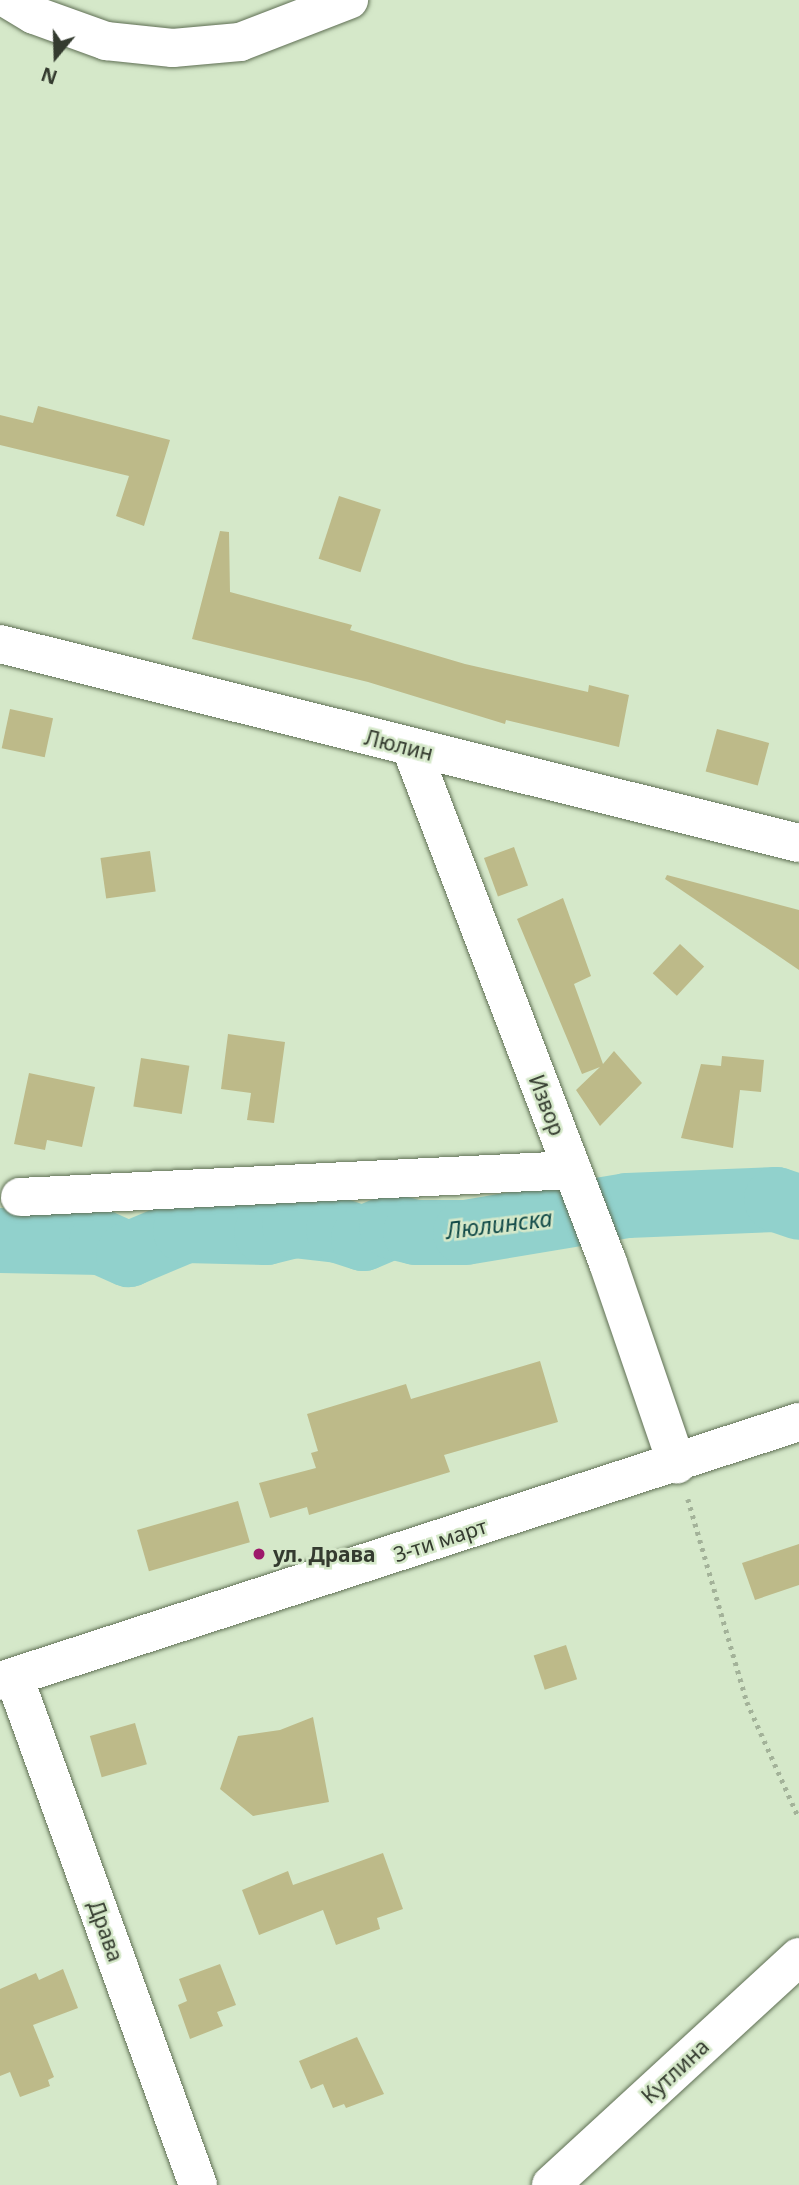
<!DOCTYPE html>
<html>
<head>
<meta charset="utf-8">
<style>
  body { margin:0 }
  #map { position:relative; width:799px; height:2185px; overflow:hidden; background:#d5e8c9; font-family:"Noto Sans",sans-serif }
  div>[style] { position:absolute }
  .river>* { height:65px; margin:-32.5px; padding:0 32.5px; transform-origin:32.5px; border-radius:32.5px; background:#91d1cc }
  .building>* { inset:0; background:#bdba89; transform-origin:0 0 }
  .path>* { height:4.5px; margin-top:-2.25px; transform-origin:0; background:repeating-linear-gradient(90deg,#a3b299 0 3.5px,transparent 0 8.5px) }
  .roads { filter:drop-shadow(0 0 2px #5f6f54) drop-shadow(0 0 2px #5f6f54) }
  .minor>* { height:38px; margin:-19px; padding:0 19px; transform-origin:19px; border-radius:19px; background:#fff }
  .tertiary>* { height:38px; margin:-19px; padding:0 19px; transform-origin:19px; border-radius:19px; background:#fff }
  .dots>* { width:19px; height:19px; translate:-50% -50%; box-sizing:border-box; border:4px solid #d5e8c9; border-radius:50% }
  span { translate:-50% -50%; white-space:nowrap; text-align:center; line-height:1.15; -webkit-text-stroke:5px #d5e8c9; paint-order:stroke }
  .street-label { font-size:21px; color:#343b2f }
  .poi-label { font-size:21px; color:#343b2f; font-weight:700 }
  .left { translate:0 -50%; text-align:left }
  .water-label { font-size:23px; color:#114a48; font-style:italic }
  .north { position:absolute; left:21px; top:21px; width:70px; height:70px; -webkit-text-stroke:5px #d5e8c9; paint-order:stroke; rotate:199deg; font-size:19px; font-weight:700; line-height:28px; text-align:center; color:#343b2f }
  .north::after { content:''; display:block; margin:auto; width:24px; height:32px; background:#343b2f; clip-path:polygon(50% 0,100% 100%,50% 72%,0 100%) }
</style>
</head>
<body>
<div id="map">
  <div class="river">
    <div style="left:0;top:1240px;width:101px;rotate:1.1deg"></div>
    <div style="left:101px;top:1242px;width:30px;rotate:24deg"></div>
    <div style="left:128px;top:1254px;width:62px;rotate:-22.8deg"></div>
    <div style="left:185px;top:1230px;width:81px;rotate:1.4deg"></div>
    <div style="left:266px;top:1232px;width:29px;rotate:-14deg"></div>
    <div style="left:294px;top:1225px;width:44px;rotate:6.5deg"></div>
    <div style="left:338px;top:1230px;width:26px;rotate:18deg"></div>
    <div style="left:363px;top:1238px;width:30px;rotate:-23deg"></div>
    <div style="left:391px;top:1226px;width:25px;rotate:14deg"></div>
    <div style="left:415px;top:1232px;width:50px"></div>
    <div style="left:465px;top:1232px;width:164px;rotate:-9.5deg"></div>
    <div style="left:627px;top:1205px;width:149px;rotate:-2.3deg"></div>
    <div style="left:776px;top:1199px;width:24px;rotate:19deg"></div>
  </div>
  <div class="building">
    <div style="clip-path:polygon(38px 406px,170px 440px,144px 526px,116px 516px,129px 476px,0 445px,0 415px,33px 423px)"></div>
    <div style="left:339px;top:496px;width:44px;height:66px;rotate:18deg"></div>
    <div style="clip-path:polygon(220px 531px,229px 532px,230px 592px,352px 625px,350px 630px,465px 664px,588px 692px,589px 685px,629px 695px,619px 747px,506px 720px,505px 724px,368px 682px,192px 639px)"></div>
    <div style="left:10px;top:709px;width:44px;height:40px;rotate:12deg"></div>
    <div style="left:717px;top:729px;width:54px;height:44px;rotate:15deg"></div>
    <div style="left:514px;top:847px;width:41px;height:32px;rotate:70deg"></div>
    <div style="left:150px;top:851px;width:41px;height:50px;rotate:82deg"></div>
    <div style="clip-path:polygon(667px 875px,799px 910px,799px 970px,665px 879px)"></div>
    <div style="clip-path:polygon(563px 898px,591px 976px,574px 984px,603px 1064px,614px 1051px,642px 1083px,600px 1126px,576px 1090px,600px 1067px,582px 1074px,517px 919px)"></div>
    <div style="left:680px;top:944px;width:33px;height:40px;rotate:43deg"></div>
    <div style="clip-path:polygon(228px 1034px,285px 1042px,274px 1123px,247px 1120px,251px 1093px,221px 1089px)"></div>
    <div style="clip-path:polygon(722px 1056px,764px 1060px,761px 1092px,740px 1090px,733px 1148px,681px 1138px,701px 1064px,721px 1066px)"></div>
    <div style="left:141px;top:1058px;width:49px;height:49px;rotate:9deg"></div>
    <div style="clip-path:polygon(29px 1073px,95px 1087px,82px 1147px,47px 1140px,45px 1150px,14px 1144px)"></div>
    <div style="clip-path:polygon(540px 1361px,558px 1422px,444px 1455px,450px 1472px,309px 1515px,307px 1507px,270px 1518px,259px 1483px,316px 1468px,311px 1453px,318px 1451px,307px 1414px,406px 1384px,411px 1399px)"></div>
    <div style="left:238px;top:1501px;width:43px;height:105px;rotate:74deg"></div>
    <div style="clip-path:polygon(799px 1544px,799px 1585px,755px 1600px,742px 1563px)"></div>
    <div style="left:566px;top:1645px;width:36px;height:34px;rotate:72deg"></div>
    <div style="clip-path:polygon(313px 1717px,329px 1802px,253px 1816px,220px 1789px,238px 1736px,280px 1730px)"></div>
    <div style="left:135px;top:1723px;width:43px;height:47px;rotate:74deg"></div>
    <div style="clip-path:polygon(383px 1853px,403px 1909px,377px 1918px,380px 1929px,336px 1945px,323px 1910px,259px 1935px,242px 1890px,288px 1871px,293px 1885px)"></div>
    <div style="clip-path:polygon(220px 1964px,236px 2005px,217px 2012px,223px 2026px,190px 2039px,178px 2005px,187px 2001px,179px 1979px)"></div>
    <div style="clip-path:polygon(63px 1969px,78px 2008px,33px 2025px,54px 2077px,48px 2080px,50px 2086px,20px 2097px,10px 2072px,0 2076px,0 1989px,36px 1973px,39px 1980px)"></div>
    <div style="clip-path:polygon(357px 2037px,384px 2094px,346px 2108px,344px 2104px,333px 2108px,323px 2084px,311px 2089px,299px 2061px)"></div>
  </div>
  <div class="path">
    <div style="left:688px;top:1499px;width:211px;rotate:73.8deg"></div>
    <div style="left:747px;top:1702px;width:127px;rotate:65.9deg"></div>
  </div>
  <div class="roads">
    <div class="minor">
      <div style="left:0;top:644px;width:823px;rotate:13.99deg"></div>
      <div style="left:411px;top:748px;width:551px;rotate:69.07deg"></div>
      <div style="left:608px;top:1263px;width:213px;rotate:71.1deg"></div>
      <div style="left:20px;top:1197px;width:553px;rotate:-2.8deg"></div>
      <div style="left:14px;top:1677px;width:540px;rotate:70.09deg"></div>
      <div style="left:551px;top:2185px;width:337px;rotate:-42.6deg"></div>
    </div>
    <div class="tertiary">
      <div style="left:9px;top:0;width:29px;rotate:31deg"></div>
      <div style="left:34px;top:15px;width:77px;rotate:19.9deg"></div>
      <div style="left:106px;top:41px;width:67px;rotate:6deg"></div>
      <div style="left:173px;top:48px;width:67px;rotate:-5.1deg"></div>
      <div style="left:240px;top:42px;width:117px;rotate:-21.1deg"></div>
      <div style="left:0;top:1681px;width:840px;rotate:-17.96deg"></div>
    </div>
  </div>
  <div class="dots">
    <div style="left:259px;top:1554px;background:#9d196b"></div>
  </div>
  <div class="street-label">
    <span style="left:399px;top:745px;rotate:14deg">Люлин</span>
    <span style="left:547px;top:1105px;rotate:69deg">Извор</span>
    <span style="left:440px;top:1540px;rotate:-18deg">3-ти март</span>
    <span style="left:106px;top:1931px;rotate:70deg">Драва</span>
    <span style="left:675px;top:2071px;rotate:-43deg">Кутлина</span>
  </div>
  <div class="poi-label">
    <span class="left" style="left:273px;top:1554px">ул. Драва</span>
  </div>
  <div class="water-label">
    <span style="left:499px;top:1224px;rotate:-7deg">Люлинска</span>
  </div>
  <div class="north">N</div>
</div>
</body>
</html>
